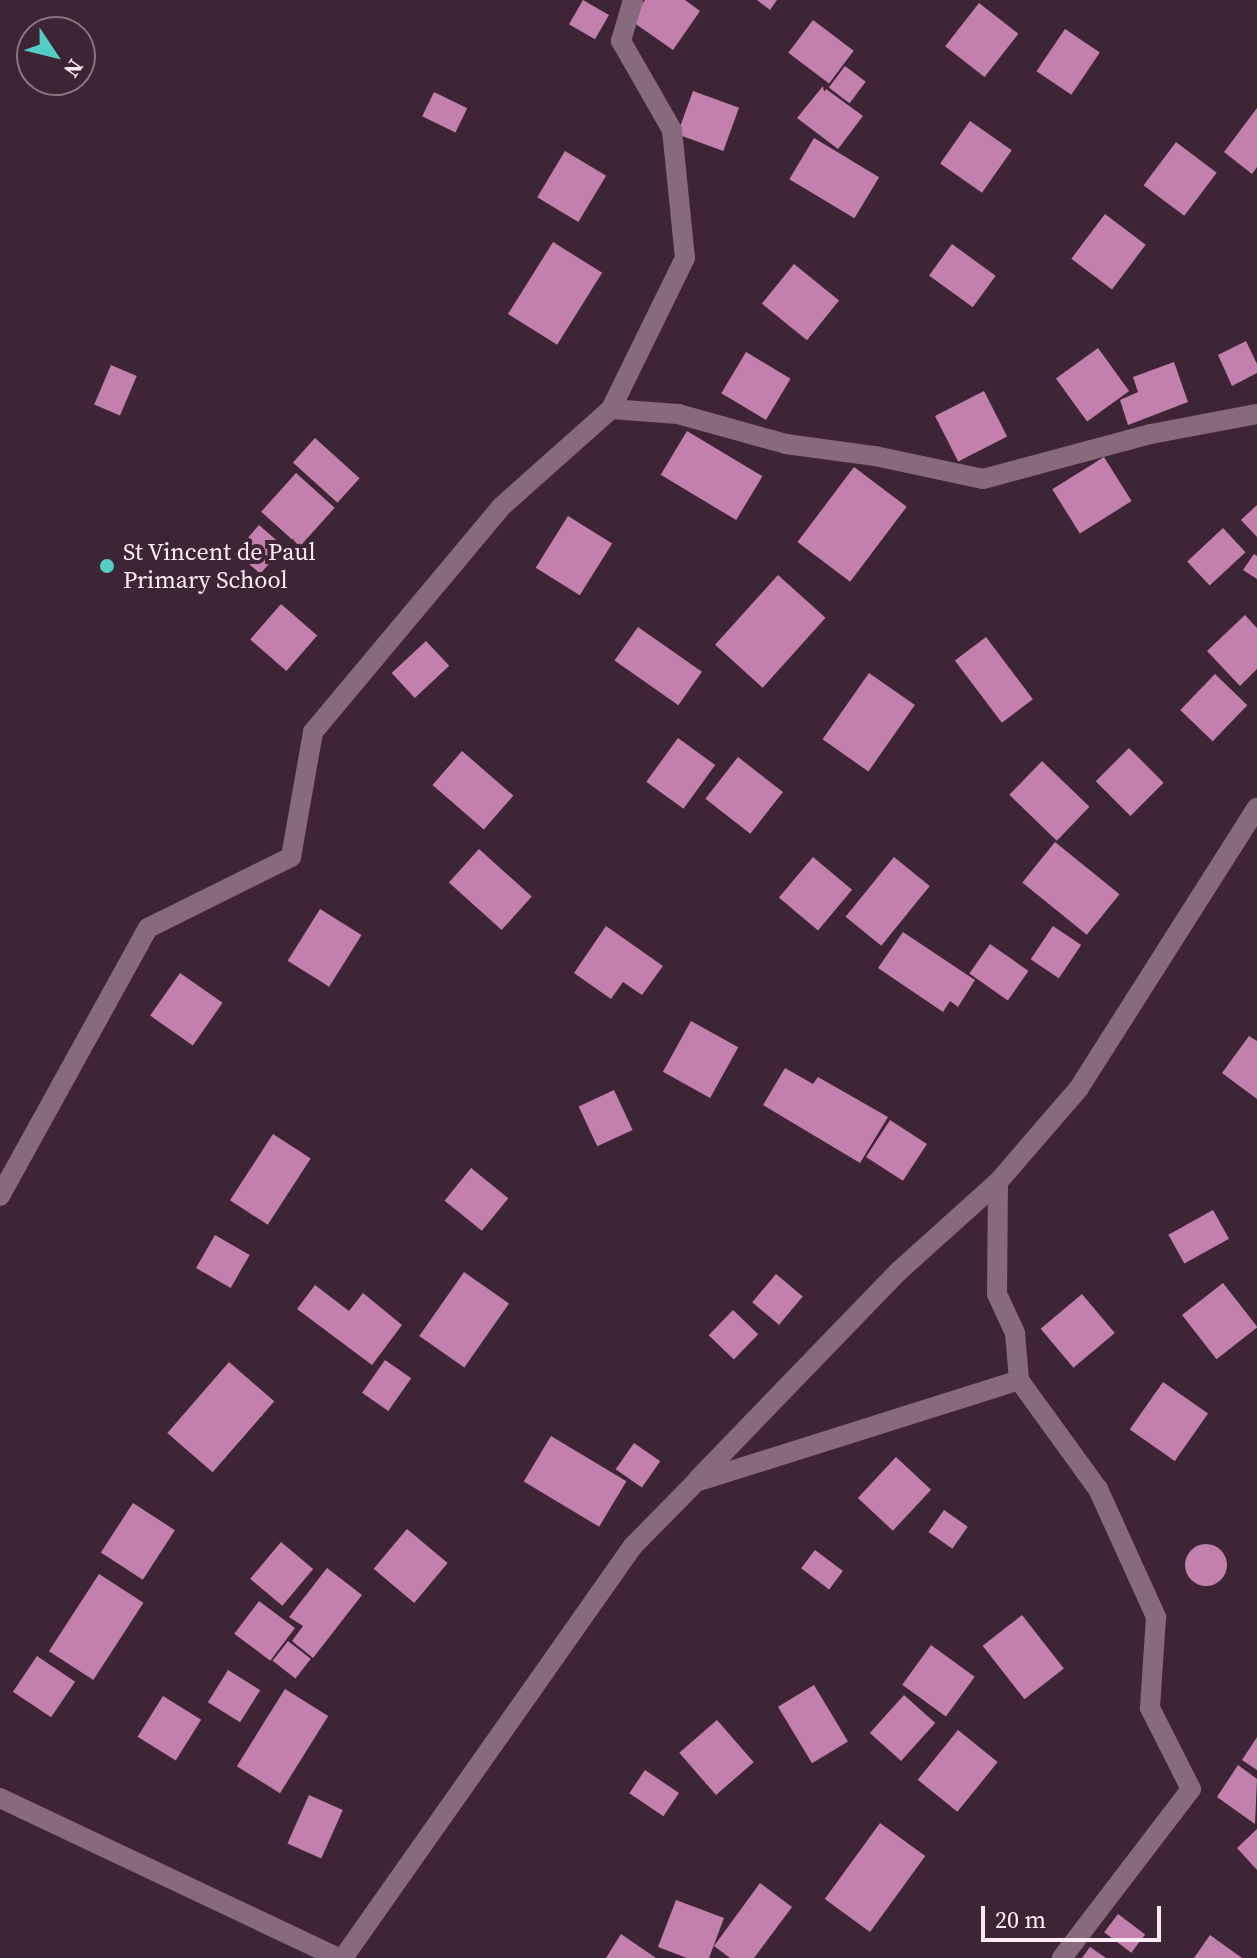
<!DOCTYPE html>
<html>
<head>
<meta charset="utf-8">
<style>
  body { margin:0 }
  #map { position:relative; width:1257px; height:1958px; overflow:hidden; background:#3e2535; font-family:"Source Serif 4",serif }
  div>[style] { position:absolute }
  .building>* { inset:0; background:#c380ac; transform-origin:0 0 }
  .round { border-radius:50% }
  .street>* { height:20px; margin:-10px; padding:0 10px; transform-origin:10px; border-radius:10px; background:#876a7c }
  .dots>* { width:22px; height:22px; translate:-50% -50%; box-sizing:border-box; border:4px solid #3e2535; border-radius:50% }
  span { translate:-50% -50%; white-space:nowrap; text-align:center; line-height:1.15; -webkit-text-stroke:8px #3e2535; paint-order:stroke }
  .poi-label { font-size:24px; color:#fdebf6 }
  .left { translate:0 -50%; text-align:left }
  .north { position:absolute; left:16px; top:16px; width:80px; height:80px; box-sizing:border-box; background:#3e2535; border:2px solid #8a7482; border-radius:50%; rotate:125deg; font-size:22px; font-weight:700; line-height:32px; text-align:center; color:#fdebf6 }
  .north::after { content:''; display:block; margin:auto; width:28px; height:36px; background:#54cdc7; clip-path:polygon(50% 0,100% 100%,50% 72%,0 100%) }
  .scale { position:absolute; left:981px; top:1906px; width:180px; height:36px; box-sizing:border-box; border:4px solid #fdebf6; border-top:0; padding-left:10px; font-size:24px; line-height:28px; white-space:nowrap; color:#fdebf6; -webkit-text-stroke:6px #3e2535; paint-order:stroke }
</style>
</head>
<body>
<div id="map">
  <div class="building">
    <div style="left:583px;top:0;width:30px;height:28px;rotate:30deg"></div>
    <div style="clip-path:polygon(645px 0,685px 0,700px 11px,673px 50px,630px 20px)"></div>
    <div style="clip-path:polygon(757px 0,777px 0,770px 10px)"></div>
    <div style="left:979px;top:3px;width:50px;height:55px;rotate:38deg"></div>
    <div style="left:813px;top:20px;width:51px;height:41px;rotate:37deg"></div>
    <div style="left:1065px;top:29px;width:42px;height:51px;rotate:34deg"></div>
    <div style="left:845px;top:66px;width:26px;height:27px;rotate:37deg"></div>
    <div style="clip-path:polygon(823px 86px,824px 92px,826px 89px,863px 116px,838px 149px,797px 118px)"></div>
    <div style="left:693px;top:91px;width:49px;height:46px;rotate:20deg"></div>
    <div style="left:434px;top:92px;width:37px;height:27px;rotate:26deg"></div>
    <div style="clip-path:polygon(1257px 108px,1257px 167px,1252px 174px,1224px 152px)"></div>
    <div style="left:970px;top:121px;width:51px;height:52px;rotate:35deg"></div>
    <div style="left:814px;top:138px;width:76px;height:48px;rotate:31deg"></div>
    <div style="left:1176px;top:142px;width:51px;height:54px;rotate:37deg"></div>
    <div style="left:565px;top:151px;width:48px;height:54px;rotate:31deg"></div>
    <div style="left:1105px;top:214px;width:51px;height:56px;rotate:37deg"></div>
    <div style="left:553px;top:242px;width:58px;height:85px;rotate:32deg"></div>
    <div style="left:952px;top:244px;width:54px;height:39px;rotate:36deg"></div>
    <div style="left:794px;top:264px;width:58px;height:51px;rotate:39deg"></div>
    <div style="clip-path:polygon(1246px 341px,1257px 364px,1257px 373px,1232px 386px,1218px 355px)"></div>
    <div style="left:1098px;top:348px;width:53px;height:52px;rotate:54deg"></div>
    <div style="left:746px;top:352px;width:52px;height:48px;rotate:31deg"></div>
    <div style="clip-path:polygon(1174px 362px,1188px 402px,1128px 425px,1120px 400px,1138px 392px,1133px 377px)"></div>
    <div style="left:111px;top:365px;width:28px;height:43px;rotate:23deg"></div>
    <div style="left:984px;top:391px;width:51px;height:55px;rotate:63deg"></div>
    <div style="left:687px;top:431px;width:88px;height:51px;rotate:31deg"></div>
    <div style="left:315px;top:438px;width:60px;height:33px;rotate:42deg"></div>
    <div style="left:1104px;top:457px;width:52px;height:61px;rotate:58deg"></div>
    <div style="left:854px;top:467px;width:66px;height:94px;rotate:37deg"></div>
    <div style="left:296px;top:473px;width:52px;height:52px;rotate:42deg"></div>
    <div style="clip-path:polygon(1257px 505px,1257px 537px,1241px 520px)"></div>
    <div style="left:568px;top:516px;width:52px;height:61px;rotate:32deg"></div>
    <div style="left:259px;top:525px;width:33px;height:36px;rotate:41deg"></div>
    <div style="left:1223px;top:528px;width:33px;height:49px;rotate:47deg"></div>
    <div style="clip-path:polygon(1254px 554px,1257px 556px,1257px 579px,1243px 570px)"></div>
    <div style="left:778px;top:575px;width:64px;height:94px;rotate:42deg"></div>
    <div style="left:281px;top:604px;width:48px;height:47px;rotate:41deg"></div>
    <div style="clip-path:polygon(1245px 615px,1257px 628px,1257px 669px,1240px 686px,1207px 651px)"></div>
    <div style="left:638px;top:627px;width:78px;height:41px;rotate:35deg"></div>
    <div style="left:986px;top:637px;width:78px;height:39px;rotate:53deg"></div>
    <div style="left:426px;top:641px;width:34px;height:47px;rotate:47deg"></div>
    <div style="left:869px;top:673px;width:56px;height:81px;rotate:35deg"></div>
    <div style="left:1215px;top:674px;width:45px;height:50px;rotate:44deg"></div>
    <div style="left:678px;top:738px;width:46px;height:54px;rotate:36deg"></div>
    <div style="left:1129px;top:748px;width:49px;height:47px;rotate:45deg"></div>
    <div style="left:462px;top:751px;width:68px;height:45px;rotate:41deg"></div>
    <div style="left:738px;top:757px;width:57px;height:53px;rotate:38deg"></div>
    <div style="left:1042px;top:761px;width:66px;height:47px;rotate:44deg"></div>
    <div style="left:1055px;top:842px;width:83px;height:52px;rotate:39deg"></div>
    <div style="left:479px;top:849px;width:71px;height:45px;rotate:42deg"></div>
    <div style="left:813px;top:857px;width:51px;height:53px;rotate:40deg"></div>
    <div style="left:894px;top:857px;width:46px;height:77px;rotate:39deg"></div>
    <div style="left:320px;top:909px;width:49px;height:61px;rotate:32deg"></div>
    <div style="clip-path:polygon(606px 926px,663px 966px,642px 995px,623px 982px,611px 999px,574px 973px)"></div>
    <div style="left:1053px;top:926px;width:34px;height:40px;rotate:34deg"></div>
    <div style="clip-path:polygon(903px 932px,975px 980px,958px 1007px,950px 1001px,943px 1012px,878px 968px)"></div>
    <div style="left:990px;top:944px;width:47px;height:36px;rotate:35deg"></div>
    <div style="left:180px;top:973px;width:52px;height:52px;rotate:35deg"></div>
    <div style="left:691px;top:1021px;width:54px;height:58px;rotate:29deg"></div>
    <div style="clip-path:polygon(1249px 1036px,1257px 1041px,1257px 1099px,1222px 1073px)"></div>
    <div style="clip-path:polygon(785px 1068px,813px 1084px,818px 1077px,888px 1117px,860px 1163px,763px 1105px)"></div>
    <div style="left:614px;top:1090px;width:44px;height:39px;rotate:65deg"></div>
    <div style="left:890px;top:1120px;width:44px;height:44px;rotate:33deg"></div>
    <div style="left:273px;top:1134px;width:45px;height:79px;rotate:33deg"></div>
    <div style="left:471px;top:1168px;width:48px;height:42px;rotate:39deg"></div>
    <div style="left:1213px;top:1210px;width:33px;height:51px;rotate:61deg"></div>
    <div style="left:215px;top:1235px;width:40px;height:38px;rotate:30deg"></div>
    <div style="left:464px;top:1272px;width:55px;height:78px;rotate:35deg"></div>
    <div style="left:776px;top:1274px;width:35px;height:37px;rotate:40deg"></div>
    <div style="left:1223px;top:1283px;width:56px;height:52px;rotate:52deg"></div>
    <div style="clip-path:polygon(315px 1285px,349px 1311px,363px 1293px,402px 1325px,372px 1365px,297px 1309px)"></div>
    <div style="left:1082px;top:1294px;width:51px;height:54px;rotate:50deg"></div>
    <div style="left:733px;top:1310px;width:35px;height:35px;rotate:44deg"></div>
    <div style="left:385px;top:1360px;width:32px;height:40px;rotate:35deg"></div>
    <div style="left:229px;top:1362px;width:60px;height:94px;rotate:41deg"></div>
    <div style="left:1163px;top:1382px;width:55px;height:58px;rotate:35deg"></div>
    <div style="left:551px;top:1436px;width:88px;height:53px;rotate:31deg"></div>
    <div style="left:634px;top:1443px;width:32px;height:32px;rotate:35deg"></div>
    <div style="left:896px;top:1457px;width:48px;height:56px;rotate:43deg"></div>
    <div style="left:133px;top:1503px;width:50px;height:59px;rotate:33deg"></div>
    <div style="left:944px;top:1510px;width:29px;height:27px;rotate:35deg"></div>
    <div style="left:407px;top:1529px;width:53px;height:52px;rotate:40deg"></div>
    <div style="left:281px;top:1542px;width:42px;height:48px;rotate:40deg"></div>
    <div class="round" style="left:1185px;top:1544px;width:42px;height:42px"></div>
    <div style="left:815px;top:1550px;width:35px;height:23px;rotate:37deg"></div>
    <div style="clip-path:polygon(327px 1568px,362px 1595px,313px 1658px,292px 1641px,303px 1626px,289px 1617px)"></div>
    <div style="left:99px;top:1574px;width:53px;height:92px;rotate:33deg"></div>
    <div style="left:259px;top:1601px;width:45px;height:41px;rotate:37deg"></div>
    <div style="left:1022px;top:1615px;width:68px;height:50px;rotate:52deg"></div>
    <div style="left:288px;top:1641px;width:29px;height:25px;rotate:38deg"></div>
    <div style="left:931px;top:1645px;width:54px;height:49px;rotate:36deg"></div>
    <div style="left:37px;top:1656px;width:46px;height:43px;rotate:34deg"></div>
    <div style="left:228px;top:1670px;width:38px;height:38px;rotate:32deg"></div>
    <div style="left:814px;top:1685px;width:66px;height:42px;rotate:59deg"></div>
    <div style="left:285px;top:1689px;width:51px;height:91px;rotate:32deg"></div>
    <div style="left:904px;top:1695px;width:42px;height:51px;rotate:42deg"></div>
    <div style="left:163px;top:1696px;width:45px;height:48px;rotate:32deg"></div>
    <div style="left:717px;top:1720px;width:56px;height:50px;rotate:49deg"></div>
    <div style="left:958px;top:1730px;width:51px;height:64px;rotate:39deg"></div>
    <div style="clip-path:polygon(1257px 1737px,1257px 1770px,1242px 1760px)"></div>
    <div style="clip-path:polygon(1238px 1765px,1257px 1779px,1255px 1824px,1217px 1797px)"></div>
    <div style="left:645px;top:1770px;width:41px;height:28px;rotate:34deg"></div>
    <div style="left:309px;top:1795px;width:37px;height:53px;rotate:24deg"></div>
    <div style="left:880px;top:1823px;width:56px;height:94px;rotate:36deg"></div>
    <div style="clip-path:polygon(1257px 1829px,1257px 1870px,1237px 1848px)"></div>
    <div style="clip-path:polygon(760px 1883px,792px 1907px,754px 1958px,730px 1958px,714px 1946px)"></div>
    <div style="clip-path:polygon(676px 1900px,724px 1918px,709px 1958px,687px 1958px,658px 1947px)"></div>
    <div style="left:1118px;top:1914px;width:34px;height:23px;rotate:37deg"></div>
    <div style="clip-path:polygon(621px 1934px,656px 1958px,606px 1958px)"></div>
    <div style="clip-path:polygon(1210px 1935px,1242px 1958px,1194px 1958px)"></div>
    <div style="clip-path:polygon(1090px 1947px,1106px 1958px,1082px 1958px)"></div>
  </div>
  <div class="street">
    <div style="left:611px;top:409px;width:67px;rotate:4.3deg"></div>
    <div style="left:678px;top:414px;width:112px;rotate:15.5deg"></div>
    <div style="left:786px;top:444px;width:90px;rotate:7.7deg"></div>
    <div style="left:875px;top:456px;width:110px;rotate:12deg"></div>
    <div style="left:983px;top:479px;width:174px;rotate:-15deg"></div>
    <div style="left:1151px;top:434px;width:108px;rotate:-10.7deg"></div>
    <div style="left:998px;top:1182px;width:112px;rotate:90.5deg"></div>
    <div style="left:997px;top:1294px;width:43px;rotate:65.2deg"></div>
    <div style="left:1015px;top:1333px;width:47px;rotate:85.1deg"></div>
    <div style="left:0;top:1196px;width:306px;rotate:-61.1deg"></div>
    <div style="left:148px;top:928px;width:160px;rotate:-26.4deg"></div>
    <div style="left:291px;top:857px;width:127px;rotate:-80deg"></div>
    <div style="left:313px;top:732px;width:293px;rotate:-50.1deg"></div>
    <div style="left:501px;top:507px;width:147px;rotate:-41.7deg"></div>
    <div style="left:611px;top:409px;width:168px;rotate:-63.9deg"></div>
    <div style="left:685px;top:258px;width:129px;rotate:-95.8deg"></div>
    <div style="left:672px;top:130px;width:103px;rotate:-119.8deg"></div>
    <div style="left:621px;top:41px;width:43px;rotate:-73.7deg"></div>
    <div style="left:698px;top:1479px;width:289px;rotate:-46deg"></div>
    <div style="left:899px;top:1271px;width:133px;rotate:-42deg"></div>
    <div style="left:998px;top:1182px;width:124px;rotate:-49.2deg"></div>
    <div style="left:1079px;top:1088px;width:332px;rotate:-57.6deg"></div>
    <div style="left:0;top:1798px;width:375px;rotate:25.3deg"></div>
    <div style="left:343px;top:1958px;width:504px;rotate:-54.86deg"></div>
    <div style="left:633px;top:1546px;width:90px;rotate:-45.5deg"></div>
    <div style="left:696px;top:1482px;width:339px;rotate:-17.5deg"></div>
    <div style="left:1019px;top:1380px;width:135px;rotate:54.1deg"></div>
    <div style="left:1098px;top:1489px;width:141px;rotate:65.6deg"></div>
    <div style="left:1156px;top:1617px;width:91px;rotate:93.8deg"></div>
    <div style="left:1150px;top:1708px;width:91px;rotate:63.2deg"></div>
    <div style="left:1191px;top:1789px;width:213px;rotate:127.4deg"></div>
  </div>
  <div class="dots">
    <div style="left:107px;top:566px;background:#54cdc7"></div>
  </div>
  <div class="poi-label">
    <span class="left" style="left:123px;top:566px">St Vincent de Paul<br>Primary School</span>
  </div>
  <div class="north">N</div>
  <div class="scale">20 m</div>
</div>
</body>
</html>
